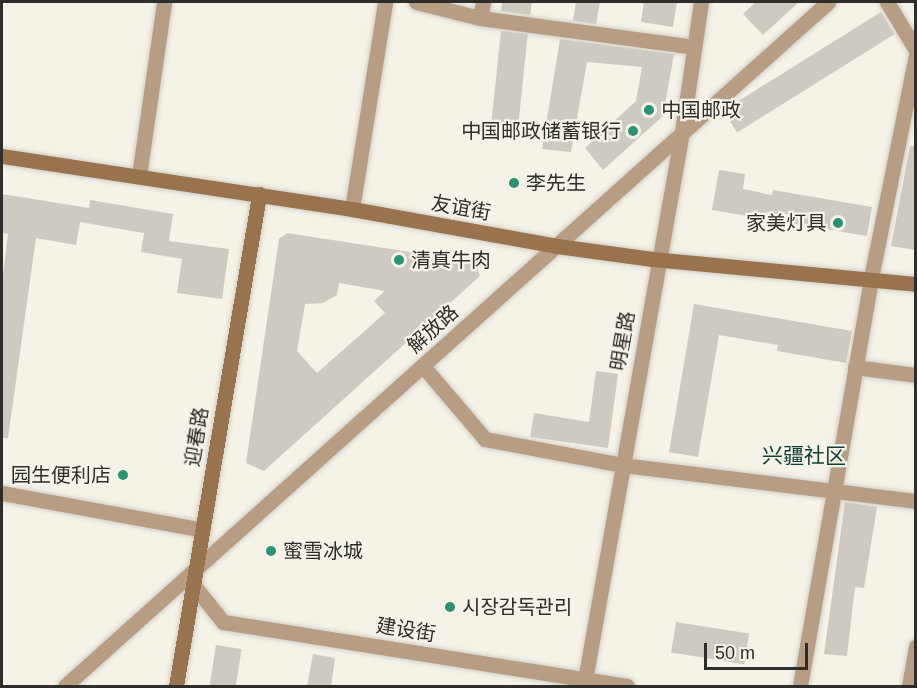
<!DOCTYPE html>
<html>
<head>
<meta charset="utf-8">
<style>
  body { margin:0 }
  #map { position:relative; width:917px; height:688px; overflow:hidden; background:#f5f2e8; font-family:Helvetica,"Noto Sans SC","Noto Sans KR",sans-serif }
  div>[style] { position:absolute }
  .building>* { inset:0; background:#cecac1; transform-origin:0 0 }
  .roads { filter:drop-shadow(0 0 2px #d1cfc6) drop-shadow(0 0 2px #d1cfc6) }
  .street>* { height:15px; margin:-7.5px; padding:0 7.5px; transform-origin:7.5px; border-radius:7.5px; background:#b79d84 }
  .secondary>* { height:15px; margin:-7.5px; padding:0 7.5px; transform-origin:7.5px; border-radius:7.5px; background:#99734e }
  .dots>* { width:16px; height:16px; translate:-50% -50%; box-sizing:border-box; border:3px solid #f5f2e8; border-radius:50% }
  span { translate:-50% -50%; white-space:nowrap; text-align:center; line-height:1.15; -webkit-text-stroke:4.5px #f5f2e8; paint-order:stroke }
  .poi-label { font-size:20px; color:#2e2d29 }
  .left { translate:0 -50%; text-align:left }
  .right { translate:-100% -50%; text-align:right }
  .street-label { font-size:20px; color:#2e2d29 }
  .neighbourhood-label { font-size:21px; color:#0e4132 }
  .frame { position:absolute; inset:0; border:3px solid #2e2d29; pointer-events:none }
  .scale { position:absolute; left:704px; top:643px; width:104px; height:27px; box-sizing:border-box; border:3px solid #2e2d29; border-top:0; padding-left:8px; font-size:18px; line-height:21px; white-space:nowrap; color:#2e2d29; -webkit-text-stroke:4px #f5f2e8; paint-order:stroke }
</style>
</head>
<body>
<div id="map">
  <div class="building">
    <div style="clip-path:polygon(502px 2px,532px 2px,530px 15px,501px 11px)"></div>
    <div style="clip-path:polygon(576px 2px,600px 2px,596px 24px,573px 21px)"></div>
    <div style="clip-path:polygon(644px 2px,677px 2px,673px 27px,641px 22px)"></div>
    <div style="clip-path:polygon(756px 2px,799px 2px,763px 35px,743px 14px)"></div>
    <div style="left:881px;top:12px;width:26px;height:186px;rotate:58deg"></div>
    <div style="left:501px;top:31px;width:27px;height:101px;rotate:6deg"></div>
    <div style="clip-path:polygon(560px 39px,674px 54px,663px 116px,603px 170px,585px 148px,636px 101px,642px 67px,587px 62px,571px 152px,542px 149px)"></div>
    <div style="clip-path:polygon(910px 146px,915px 146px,915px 250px,891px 246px)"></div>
    <div style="clip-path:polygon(719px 170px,745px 174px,743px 189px,772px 195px,773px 190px,872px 207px,867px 236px,712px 210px)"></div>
    <div style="clip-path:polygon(2px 194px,89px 208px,90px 200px,173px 214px,169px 241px,229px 249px,222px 299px,177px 293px,182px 259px,141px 252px,144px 233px,80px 222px,76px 245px,36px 238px,8px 438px,2px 438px,2px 283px,8px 234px,2px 233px)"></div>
    <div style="clip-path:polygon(evenodd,287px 233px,475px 262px,480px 276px,264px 471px,246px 463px,279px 239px,287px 233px,339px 283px,385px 291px,374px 301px,385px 313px,317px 373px,297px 351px,305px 304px,323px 303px,337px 295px,339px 283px)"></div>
    <div style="clip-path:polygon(694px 304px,852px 331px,846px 363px,777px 351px,778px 345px,719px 335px,698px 457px,669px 452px)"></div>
    <div style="clip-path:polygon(596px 371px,618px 374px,608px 448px,530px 437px,534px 413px,589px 422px)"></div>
    <div style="clip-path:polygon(845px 502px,877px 507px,864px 588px,855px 587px,847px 656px,824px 654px)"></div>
    <div style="left:676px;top:622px;width:74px;height:31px;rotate:9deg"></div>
    <div style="left:216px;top:645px;width:26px;height:42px;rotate:9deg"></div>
    <div style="clip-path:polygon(313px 654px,335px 658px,331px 687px,307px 687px)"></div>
  </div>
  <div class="roads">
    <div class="street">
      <div style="left:416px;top:2px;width:66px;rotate:14deg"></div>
      <div style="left:480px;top:18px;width:216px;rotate:7.7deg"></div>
      <div style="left:887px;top:2px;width:56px;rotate:58.9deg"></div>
      <div style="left:480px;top:18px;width:16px;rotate:-79deg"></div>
      <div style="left:139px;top:176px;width:176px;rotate:-81.8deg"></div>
      <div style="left:352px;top:209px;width:210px;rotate:-80.9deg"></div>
      <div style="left:423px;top:366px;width:96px;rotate:49.7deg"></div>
      <div style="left:485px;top:439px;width:140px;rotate:10.7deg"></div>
      <div style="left:623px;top:465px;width:295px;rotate:7deg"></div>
      <div style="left:855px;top:367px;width:62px;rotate:7.5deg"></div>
      <div style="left:2px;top:493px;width:204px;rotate:10.4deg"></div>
      <div style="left:195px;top:587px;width:45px;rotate:51.3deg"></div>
      <div style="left:223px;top:622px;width:409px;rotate:9deg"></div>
      <div style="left:65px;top:686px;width:1025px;rotate:-41.87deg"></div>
      <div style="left:584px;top:686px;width:563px;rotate:-79.97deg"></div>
      <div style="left:682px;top:132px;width:131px;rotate:-81.7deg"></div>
      <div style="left:800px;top:686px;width:414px;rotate:-80.1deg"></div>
      <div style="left:871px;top:278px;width:227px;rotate:-78.6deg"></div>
      <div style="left:909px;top:686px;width:40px;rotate:-80deg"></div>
    </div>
    <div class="secondary">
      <div style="left:2px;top:156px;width:354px;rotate:8.6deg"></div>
      <div style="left:352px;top:209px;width:208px;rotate:10.2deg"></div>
      <div style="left:557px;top:246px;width:96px;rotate:7.8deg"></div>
      <div style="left:652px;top:259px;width:265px;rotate:5.4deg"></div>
      <div style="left:176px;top:686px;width:499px;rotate:-80.4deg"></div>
    </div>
  </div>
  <div class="dots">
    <div style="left:649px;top:110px;background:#289473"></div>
    <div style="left:633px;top:131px;background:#289473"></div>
    <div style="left:514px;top:183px;background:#289473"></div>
    <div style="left:838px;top:223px;background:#289473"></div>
    <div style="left:399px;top:260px;background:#289473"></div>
    <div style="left:123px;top:475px;background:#289473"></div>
    <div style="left:271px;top:551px;background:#289473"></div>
    <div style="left:450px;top:607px;background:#289473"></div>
  </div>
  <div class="poi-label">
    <span class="left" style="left:661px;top:110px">中国邮政</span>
    <span class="right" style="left:621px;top:131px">中国邮政储蓄银行</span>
    <span class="left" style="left:526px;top:183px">李先生</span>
    <span class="right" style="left:826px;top:223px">家美灯具</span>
    <span class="left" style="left:411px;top:260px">清真牛肉</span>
    <span class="right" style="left:111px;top:475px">园生便利店</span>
    <span class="left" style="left:283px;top:551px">蜜雪冰城</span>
    <span class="left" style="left:462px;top:607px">시장감독관리</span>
  </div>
  <div class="street-label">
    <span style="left:461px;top:208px;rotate:10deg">友谊街</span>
    <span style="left:433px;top:329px;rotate:-42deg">解放路</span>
    <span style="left:623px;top:341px;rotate:-80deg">明星路</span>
    <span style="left:197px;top:437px;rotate:-81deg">迎春路</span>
    <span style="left:406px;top:630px;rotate:9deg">建设街</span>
  </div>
  <div class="neighbourhood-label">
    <span style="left:804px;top:456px">兴疆社区</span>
  </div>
  <div class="frame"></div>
  <div class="scale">50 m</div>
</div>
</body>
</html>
